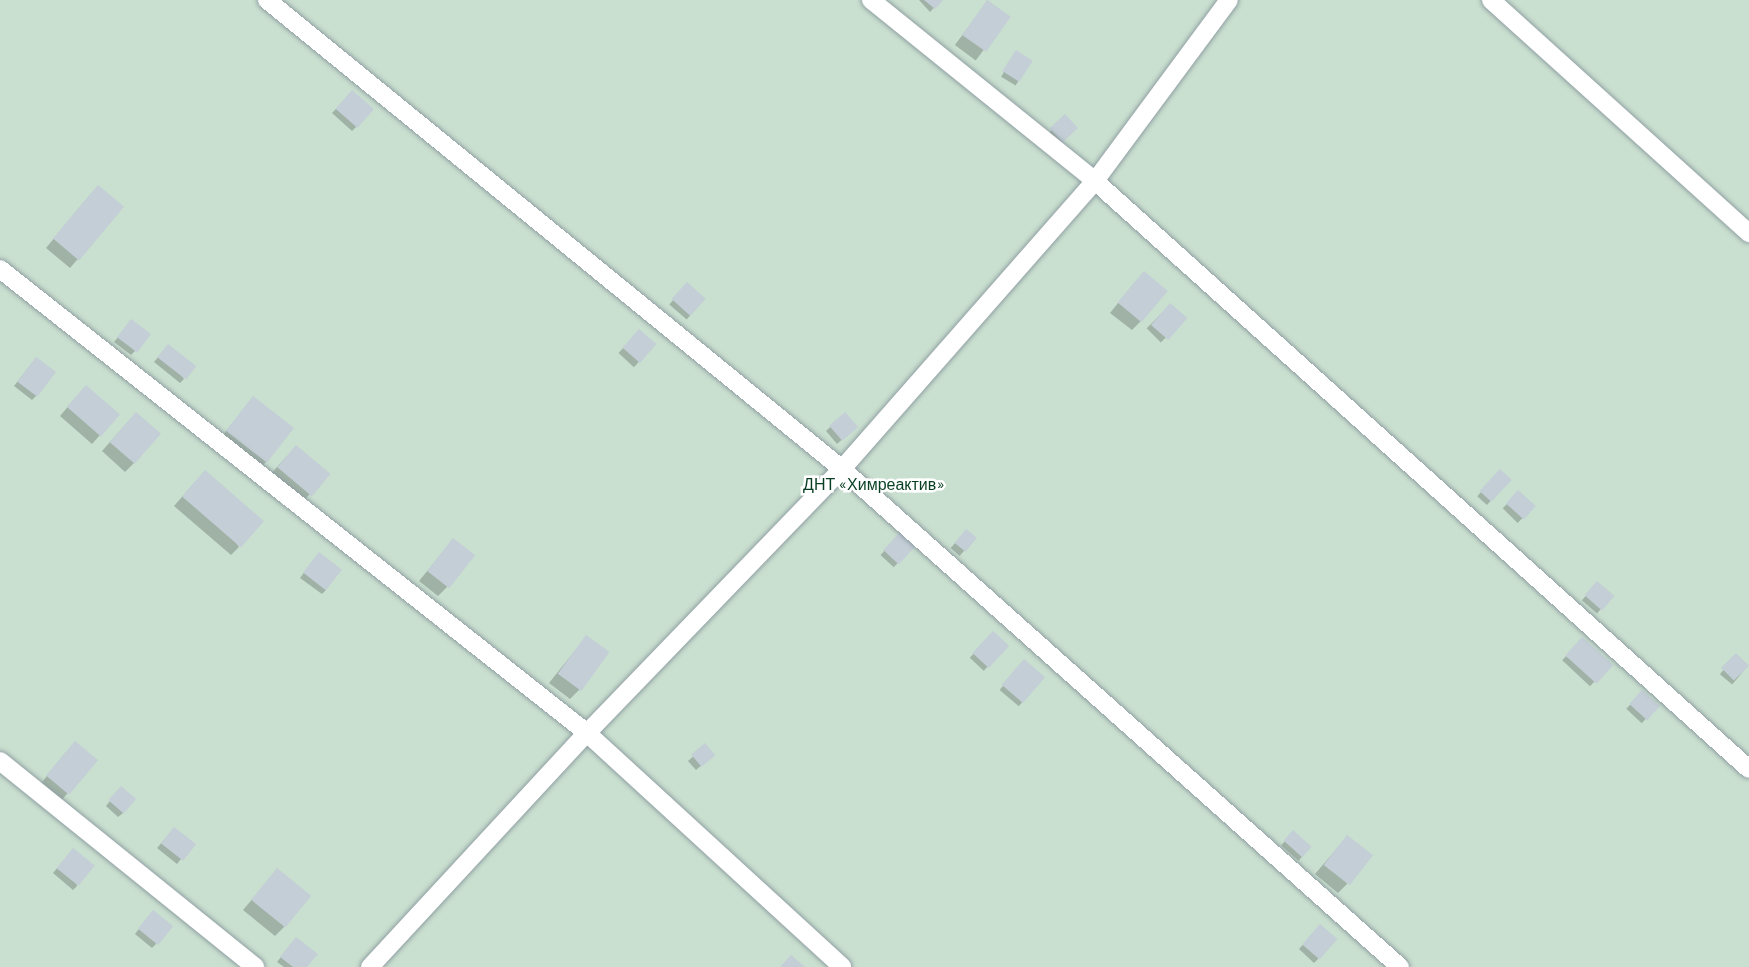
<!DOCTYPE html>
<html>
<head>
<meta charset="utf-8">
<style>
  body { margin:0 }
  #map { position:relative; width:1749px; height:967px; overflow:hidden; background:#f6fdff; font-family:Barlow,sans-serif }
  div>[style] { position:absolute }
  .green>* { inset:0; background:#c9dfcf; transform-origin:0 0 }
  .shadow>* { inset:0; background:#0003; transform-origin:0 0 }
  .building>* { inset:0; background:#c3ced7; transform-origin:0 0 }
  .roads { filter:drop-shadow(0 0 2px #909fa3) drop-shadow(0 0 2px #909fa3) }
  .service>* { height:18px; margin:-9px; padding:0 9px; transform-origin:9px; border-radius:9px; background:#fff }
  span { translate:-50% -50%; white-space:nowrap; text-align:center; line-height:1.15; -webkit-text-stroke:5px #fff; paint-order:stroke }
  .park-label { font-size:16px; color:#073e21 }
</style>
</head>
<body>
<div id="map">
  <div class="green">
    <div style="left:0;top:0;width:1749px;height:967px"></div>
  </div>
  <div class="shadow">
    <div style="clip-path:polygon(919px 0,941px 0,930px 12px)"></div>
    <div style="left:988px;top:1px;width:26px;height:55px;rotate:37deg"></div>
    <div style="left:1016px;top:52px;width:17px;height:29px;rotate:31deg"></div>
    <div style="clip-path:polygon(352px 92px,356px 127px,352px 131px,332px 113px)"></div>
    <div style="left:1064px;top:117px;width:16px;height:23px;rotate:43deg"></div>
    <div style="clip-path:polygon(89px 196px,122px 208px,70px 268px,46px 248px)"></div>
    <div style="clip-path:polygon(1135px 282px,1141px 321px,1132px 330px,1110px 313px)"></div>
    <div style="left:687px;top:284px;width:23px;height:27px;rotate:41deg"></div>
    <div style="left:1170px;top:305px;width:20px;height:33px;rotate:45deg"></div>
    <div style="clip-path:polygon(128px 325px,135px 351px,131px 355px,114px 342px)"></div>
    <div style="left:639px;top:331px;width:21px;height:30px;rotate:43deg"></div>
    <div style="clip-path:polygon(164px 350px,184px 379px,180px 383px,154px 362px)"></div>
    <div style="clip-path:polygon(32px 363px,36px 396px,32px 400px,14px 386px)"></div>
    <div style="clip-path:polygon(77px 396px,118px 415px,92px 444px,60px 416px)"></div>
    <div style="clip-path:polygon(253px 398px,267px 461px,258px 470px,218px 441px)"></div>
    <div style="clip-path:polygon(844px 414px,852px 431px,837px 444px,826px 431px)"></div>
    <div style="clip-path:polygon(127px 423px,134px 463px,125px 472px,102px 451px)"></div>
    <div style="clip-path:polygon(287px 456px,310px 494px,301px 503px,269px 476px)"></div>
    <div style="left:1500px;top:471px;width:13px;height:34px;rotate:42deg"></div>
    <div style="clip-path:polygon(196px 481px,239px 547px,231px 555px,174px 506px)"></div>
    <div style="left:1519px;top:492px;width:21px;height:23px;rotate:45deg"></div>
    <div style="left:966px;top:531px;width:12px;height:23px;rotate:42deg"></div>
    <div style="left:901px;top:533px;width:18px;height:30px;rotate:43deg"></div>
    <div style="clip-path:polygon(453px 540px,447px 587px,438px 596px,419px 581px)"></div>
    <div style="clip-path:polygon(315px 558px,326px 590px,322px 594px,300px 578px)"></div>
    <div style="left:1597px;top:583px;width:20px;height:23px;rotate:41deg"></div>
    <div style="left:993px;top:633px;width:19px;height:34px;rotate:43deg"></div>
    <div style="clip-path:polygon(586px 637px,579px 690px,570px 699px,549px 683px)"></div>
    <div style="left:1582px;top:639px;width:38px;height:29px;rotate:43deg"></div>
    <div style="left:1736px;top:655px;width:16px;height:25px;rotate:40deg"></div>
    <div style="left:1024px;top:661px;width:25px;height:38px;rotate:40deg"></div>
    <div style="left:1642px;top:692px;width:21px;height:23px;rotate:43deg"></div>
    <div style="clip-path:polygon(705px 746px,709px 759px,696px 770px,688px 761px)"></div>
    <div style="clip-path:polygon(66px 752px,96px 760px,60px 802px,39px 786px)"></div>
    <div style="clip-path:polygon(117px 792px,123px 813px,118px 817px,106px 806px)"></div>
    <div style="left:1293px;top:832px;width:23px;height:18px;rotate:41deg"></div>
    <div style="clip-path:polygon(170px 833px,193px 844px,177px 864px,157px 848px)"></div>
    <div style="clip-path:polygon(1339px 846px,1347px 884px,1338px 893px,1315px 874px)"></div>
    <div style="clip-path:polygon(69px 854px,77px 886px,73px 890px,53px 873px)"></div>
    <div style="clip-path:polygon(277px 870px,284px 927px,275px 936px,243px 910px)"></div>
    <div style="clip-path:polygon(149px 916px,156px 944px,152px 948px,135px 934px)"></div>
    <div style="clip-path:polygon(1320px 926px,1318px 959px,1314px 963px,1299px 949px)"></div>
    <div style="clip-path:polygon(292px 943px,306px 967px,284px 967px,277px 962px)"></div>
  </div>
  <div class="building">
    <div style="clip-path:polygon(924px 0,943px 0,935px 9px)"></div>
    <div style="left:987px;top:0;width:29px;height:43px;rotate:35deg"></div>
    <div style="left:1016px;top:50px;width:20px;height:25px;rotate:33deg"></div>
    <div style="left:352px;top:90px;width:29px;height:25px;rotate:41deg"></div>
    <div style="left:1065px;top:114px;width:19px;height:21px;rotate:47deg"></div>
    <div style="left:98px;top:185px;width:34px;height:70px;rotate:40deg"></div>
    <div style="left:1144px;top:271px;width:31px;height:41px;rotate:40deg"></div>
    <div style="left:687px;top:282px;width:25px;height:23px;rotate:42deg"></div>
    <div style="left:1170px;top:303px;width:23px;height:29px;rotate:41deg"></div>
    <div style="left:131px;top:319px;width:25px;height:23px;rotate:37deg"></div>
    <div style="left:639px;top:329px;width:23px;height:25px;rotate:41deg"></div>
    <div style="left:168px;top:344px;width:36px;height:17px;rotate:38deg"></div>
    <div style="left:36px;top:357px;width:25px;height:31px;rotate:37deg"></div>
    <div style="left:86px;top:385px;width:45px;height:29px;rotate:41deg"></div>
    <div style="left:253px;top:396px;width:52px;height:44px;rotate:38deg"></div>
    <div style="left:136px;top:412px;width:33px;height:40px;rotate:41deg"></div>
    <div style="left:845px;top:412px;width:20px;height:21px;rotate:49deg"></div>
    <div style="left:296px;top:445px;width:45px;height:29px;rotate:40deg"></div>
    <div style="left:1500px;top:469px;width:16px;height:30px;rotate:43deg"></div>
    <div style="left:205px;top:470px;width:78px;height:35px;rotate:41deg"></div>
    <div style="left:1518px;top:490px;width:24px;height:18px;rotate:42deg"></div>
    <div style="left:966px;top:529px;width:14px;height:18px;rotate:39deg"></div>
    <div style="left:901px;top:531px;width:21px;height:26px;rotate:43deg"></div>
    <div style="left:453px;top:538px;width:28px;height:42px;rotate:38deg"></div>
    <div style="left:319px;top:552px;width:29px;height:26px;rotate:38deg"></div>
    <div style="left:1597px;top:581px;width:23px;height:19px;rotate:41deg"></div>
    <div style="left:993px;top:631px;width:22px;height:30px;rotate:43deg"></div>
    <div style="left:586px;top:635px;width:29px;height:48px;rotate:36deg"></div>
    <div style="left:1582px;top:637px;width:42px;height:25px;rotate:42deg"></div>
    <div style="left:1736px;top:653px;width:18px;height:21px;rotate:45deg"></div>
    <div style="left:1024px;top:659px;width:28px;height:34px;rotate:41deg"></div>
    <div style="left:1642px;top:690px;width:24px;height:19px;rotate:42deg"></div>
    <div style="left:75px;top:741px;width:30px;height:45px;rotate:40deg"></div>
    <div style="left:705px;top:743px;width:16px;height:18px;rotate:50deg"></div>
    <div style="left:121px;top:786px;width:20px;height:19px;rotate:41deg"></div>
    <div style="left:174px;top:827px;width:28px;height:21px;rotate:38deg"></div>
    <div style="left:1293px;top:830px;width:25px;height:14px;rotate:42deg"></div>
    <div style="left:1347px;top:835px;width:33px;height:38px;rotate:38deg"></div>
    <div style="left:73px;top:848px;width:28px;height:26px;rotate:39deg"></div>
    <div style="left:277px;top:868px;width:44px;height:41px;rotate:39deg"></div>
    <div style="left:153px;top:910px;width:26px;height:24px;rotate:39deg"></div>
    <div style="left:1320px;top:924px;width:23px;height:27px;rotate:41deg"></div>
    <div style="clip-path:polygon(296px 937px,318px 954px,307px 967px,293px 967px,280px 957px)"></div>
    <div style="clip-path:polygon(791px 955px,805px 967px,780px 967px)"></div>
  </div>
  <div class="roads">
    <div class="service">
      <div style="left:267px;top:0;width:742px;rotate:39.2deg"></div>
      <div style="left:842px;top:469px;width:748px;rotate:41.75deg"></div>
      <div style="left:871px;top:0;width:288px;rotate:38.9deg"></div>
      <div style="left:1095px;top:181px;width:879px;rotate:41.96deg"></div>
      <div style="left:1491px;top:0;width:348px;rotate:42.1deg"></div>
      <div style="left:0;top:269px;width:748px;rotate:38.32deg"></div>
      <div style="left:587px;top:733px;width:346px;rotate:42.5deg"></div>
      <div style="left:0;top:761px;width:328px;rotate:38.9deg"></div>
      <div style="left:370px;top:967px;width:319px;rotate:-47.2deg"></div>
      <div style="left:587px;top:733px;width:367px;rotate:-46deg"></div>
      <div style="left:842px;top:469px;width:383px;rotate:-48.7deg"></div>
      <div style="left:1095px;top:181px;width:225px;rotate:-53.5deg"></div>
    </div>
  </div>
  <div class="park-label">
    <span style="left:874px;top:484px">ДНТ «Химреактив»</span>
  </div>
</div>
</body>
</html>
